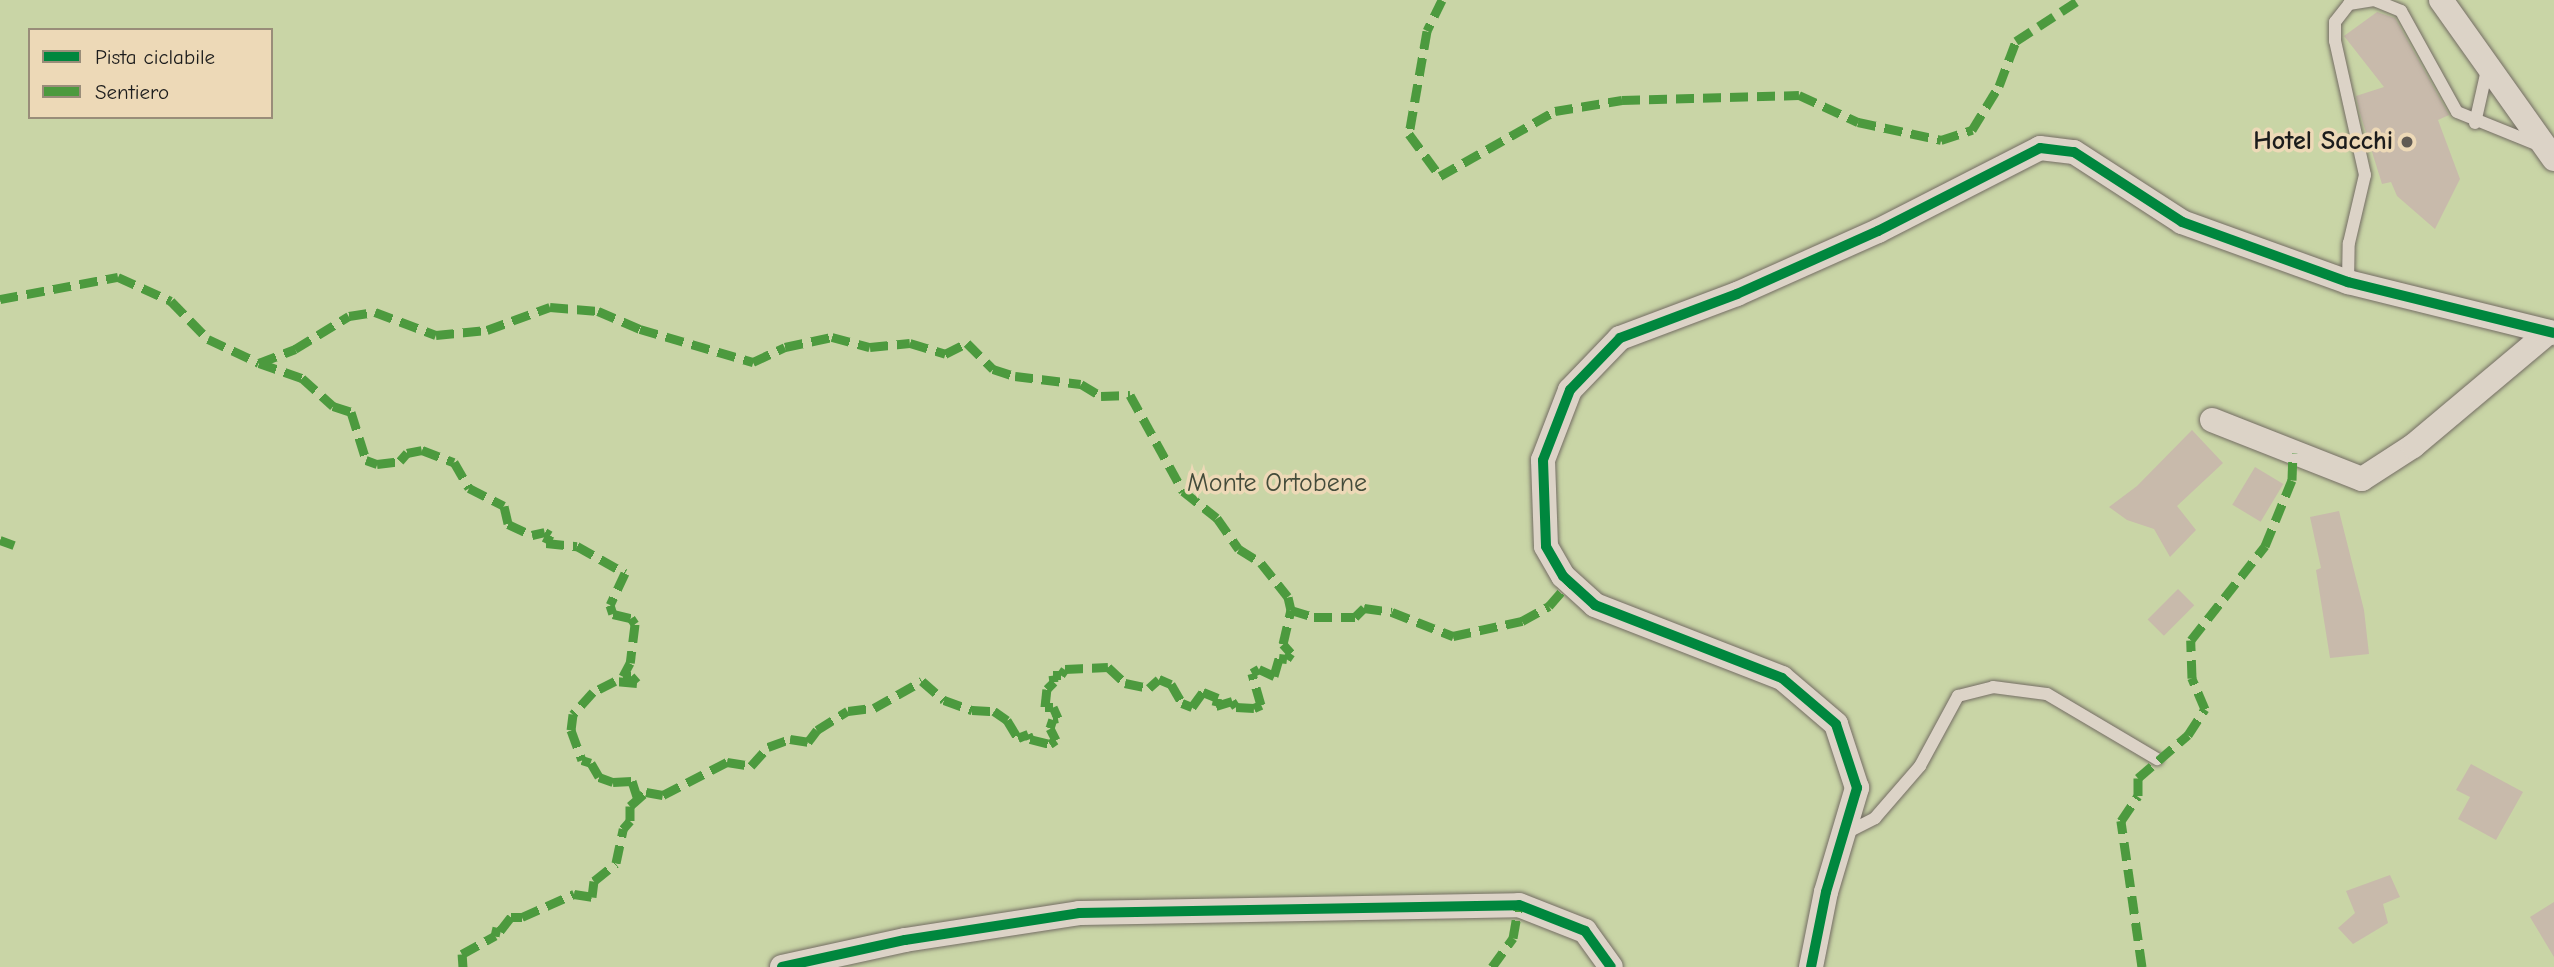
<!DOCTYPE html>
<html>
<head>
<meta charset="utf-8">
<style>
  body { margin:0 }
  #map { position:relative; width:2554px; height:967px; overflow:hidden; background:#dfd0bd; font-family:"Comic Neue",sans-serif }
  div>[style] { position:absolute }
  .green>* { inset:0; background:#c9d5a6 }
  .building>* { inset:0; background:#c8baab; transform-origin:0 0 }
  .roads { filter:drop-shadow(0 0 2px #746d64) drop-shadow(0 0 2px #746d64) }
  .service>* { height:12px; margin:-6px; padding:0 6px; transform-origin:6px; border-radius:6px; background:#dcd3c7 }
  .minor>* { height:24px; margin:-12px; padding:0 12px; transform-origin:12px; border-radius:12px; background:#dcd3c7 }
  .quiet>* { height:9px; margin-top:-4.5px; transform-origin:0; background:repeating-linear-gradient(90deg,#4c9a3e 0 18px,transparent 0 27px) }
  .cycleway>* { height:10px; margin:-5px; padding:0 5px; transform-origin:5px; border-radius:5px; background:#00873e }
  .dots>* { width:19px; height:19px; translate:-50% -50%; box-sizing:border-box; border:4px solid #edd9b7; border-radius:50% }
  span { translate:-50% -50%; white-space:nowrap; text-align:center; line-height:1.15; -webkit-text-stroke:7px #edd9b7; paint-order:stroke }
  .poi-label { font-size:26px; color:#1c1c1c; font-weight:700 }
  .right { translate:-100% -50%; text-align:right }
  .park-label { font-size:26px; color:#434b3a }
  .legend { position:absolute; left:28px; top:28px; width:245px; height:91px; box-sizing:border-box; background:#edd9b7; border:2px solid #998d79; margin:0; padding:9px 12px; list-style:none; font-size:21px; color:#1c1c1c }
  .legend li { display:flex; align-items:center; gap:14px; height:35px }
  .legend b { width:35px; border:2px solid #998d79 }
</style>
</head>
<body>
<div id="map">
  <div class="green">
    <div style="clip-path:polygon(evenodd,0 0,2554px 0,2554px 967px,0 967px,0 0,30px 30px,271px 30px,271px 117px,30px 117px,30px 30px)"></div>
  </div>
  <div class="building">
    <div style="clip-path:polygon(2377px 12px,2395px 18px,2449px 115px,2438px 120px,2460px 179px,2435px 229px,2397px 196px,2391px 182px,2382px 184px,2359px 110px,2356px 96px,2384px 87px,2344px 36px)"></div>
    <div style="clip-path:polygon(2192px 430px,2223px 463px,2177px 506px,2196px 530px,2170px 557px,2154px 529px,2127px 520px,2109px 507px,2137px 486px)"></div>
    <div style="left:2255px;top:467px;width:33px;height:44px;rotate:31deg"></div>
    <div style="clip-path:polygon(2339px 511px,2364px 610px,2369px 654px,2330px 658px,2316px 570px,2321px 568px,2310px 517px)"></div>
    <div style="left:2178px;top:589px;width:23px;height:43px;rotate:45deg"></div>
    <div style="clip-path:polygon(2471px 764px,2523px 792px,2496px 840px,2458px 819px,2470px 797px,2456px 790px)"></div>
    <div style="clip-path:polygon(2390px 875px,2400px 897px,2383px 904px,2388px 923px,2353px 944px,2338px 928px,2355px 913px,2346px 891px)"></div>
    <div style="clip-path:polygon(2554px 902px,2554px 957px,2530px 917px)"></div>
  </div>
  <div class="roads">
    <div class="service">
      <div style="left:2475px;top:123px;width:50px;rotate:-77.3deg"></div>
      <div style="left:2486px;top:74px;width:7px;rotate:-45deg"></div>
      <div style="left:2348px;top:282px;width:39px;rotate:-89deg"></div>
      <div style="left:2349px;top:243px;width:70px;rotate:-76.8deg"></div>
      <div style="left:2365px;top:175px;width:137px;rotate:-102.6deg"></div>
      <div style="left:2335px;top:41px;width:19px;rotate:-90deg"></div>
      <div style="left:2335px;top:22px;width:23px;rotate:-52deg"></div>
      <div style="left:2349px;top:4px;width:25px;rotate:-9deg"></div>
      <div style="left:2374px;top:0;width:29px;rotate:22deg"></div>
      <div style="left:2401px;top:11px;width:115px;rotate:61deg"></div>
      <div style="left:2457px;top:112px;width:91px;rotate:22deg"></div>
      <div style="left:1844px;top:834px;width:35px;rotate:-27deg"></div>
      <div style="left:1875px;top:818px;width:69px;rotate:-49.1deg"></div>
      <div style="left:1920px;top:766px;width:80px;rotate:-61.5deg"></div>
      <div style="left:1958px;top:696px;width:36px;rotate:-14deg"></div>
      <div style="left:1993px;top:687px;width:54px;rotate:7.4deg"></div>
      <div style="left:2047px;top:694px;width:128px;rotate:30.6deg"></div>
    </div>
    <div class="minor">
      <div style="left:2441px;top:0;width:195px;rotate:54.6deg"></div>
      <div style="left:2212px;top:420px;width:161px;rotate:21.5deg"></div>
      <div style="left:2362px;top:479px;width:61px;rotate:-32.9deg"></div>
      <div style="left:2413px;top:446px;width:177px;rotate:-40deg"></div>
      <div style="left:782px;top:967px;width:126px;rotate:-12.4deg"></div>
      <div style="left:905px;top:940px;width:176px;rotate:-8.8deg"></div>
      <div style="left:1079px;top:913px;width:440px;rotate:-1deg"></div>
      <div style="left:1519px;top:905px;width:71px;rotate:21.5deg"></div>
      <div style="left:1585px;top:931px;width:44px;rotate:54.2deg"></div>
      <div style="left:1811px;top:967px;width:76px;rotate:-78.7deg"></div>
      <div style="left:1826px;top:892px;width:109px;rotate:-73.4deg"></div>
      <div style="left:1857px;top:788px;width:67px;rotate:-108.2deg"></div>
      <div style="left:1836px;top:724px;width:71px;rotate:-139.6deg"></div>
      <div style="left:1782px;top:678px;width:201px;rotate:-158.7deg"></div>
      <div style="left:1595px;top:605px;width:43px;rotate:-137.8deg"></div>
      <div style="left:1563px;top:576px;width:34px;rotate:-120deg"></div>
      <div style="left:1546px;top:546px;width:86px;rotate:-92deg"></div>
      <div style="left:1543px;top:460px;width:75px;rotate:-68.9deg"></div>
      <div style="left:1570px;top:390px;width:72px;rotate:-46.1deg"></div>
      <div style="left:1620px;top:338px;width:125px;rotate:-20.6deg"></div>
      <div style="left:1737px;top:294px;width:154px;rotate:-24.1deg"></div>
      <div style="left:1878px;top:231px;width:182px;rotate:-27.1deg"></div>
      <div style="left:2040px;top:148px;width:34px;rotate:7deg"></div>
      <div style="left:2074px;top:152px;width:129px;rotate:32.9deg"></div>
      <div style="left:2182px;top:222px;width:177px;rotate:19.9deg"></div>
      <div style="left:2348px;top:282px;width:212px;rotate:13.9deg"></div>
    </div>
  </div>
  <div class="quiet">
    <div style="left:1442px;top:0;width:34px;rotate:116deg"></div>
    <div style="left:1427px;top:31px;width:105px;rotate:99.9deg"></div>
    <div style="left:1409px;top:134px;width:52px;rotate:53.6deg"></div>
    <div style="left:1440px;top:176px;width:132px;rotate:-29.5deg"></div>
    <div style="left:1555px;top:111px;width:68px;rotate:-9.3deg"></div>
    <div style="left:1622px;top:100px;width:177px;rotate:-1.6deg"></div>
    <div style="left:1799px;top:95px;width:65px;rotate:24.6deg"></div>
    <div style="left:1858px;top:122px;width:85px;rotate:12.2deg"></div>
    <div style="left:1941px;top:140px;width:33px;rotate:-18deg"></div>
    <div style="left:1972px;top:130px;width:52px;rotate:-58.5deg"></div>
    <div style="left:1999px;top:86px;width:48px;rotate:-69.3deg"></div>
    <div style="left:2016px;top:41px;width:75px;rotate:-33.1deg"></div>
    <div style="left:0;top:299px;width:120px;rotate:-10.6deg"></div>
    <div style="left:118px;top:277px;width:58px;rotate:24.4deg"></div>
    <div style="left:171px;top:301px;width:53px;rotate:45.8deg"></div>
    <div style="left:208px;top:339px;width:56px;rotate:25.2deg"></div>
    <div style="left:259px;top:363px;width:39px;rotate:-21deg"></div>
    <div style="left:295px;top:349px;width:63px;rotate:-31.4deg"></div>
    <div style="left:349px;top:316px;width:26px;rotate:-9deg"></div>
    <div style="left:375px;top:312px;width:65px;rotate:20.7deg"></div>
    <div style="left:436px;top:335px;width:51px;rotate:-5.6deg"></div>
    <div style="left:487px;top:330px;width:67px;rotate:-20.1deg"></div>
    <div style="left:550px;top:307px;width:48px;rotate:4.8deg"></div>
    <div style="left:598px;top:311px;width:46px;rotate:23.2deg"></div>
    <div style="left:640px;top:329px;width:118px;rotate:16.3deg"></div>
    <div style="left:753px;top:362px;width:35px;rotate:-25deg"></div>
    <div style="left:785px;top:347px;width:48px;rotate:-12deg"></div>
    <div style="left:832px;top:337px;width:39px;rotate:15deg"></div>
    <div style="left:870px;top:347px;width:40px;rotate:-5.7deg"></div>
    <div style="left:910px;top:343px;width:37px;rotate:17deg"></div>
    <div style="left:945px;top:354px;width:25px;rotate:-27deg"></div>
    <div style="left:967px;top:343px;width:37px;rotate:45deg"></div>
    <div style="left:993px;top:369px;width:23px;rotate:18deg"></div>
    <div style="left:1015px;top:376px;width:66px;rotate:6.9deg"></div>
    <div style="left:1081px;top:384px;width:23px;rotate:31deg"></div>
    <div style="left:1101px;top:396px;width:29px;rotate:-2deg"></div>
    <div style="left:1130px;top:395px;width:110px;rotate:61.1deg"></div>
    <div style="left:1183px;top:491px;width:43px;rotate:38.5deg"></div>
    <div style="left:1217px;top:518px;width:38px;rotate:55deg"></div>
    <div style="left:1239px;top:549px;width:26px;rotate:32deg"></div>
    <div style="left:1261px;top:563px;width:43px;rotate:51.5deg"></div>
    <div style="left:1288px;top:597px;width:13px;rotate:77deg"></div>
    <div style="left:259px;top:363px;width:46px;rotate:19.2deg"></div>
    <div style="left:302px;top:378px;width:42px;rotate:42.1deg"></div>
    <div style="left:333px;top:406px;width:19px;rotate:18deg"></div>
    <div style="left:351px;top:412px;width:50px;rotate:72.6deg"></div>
    <div style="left:366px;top:460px;width:12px;rotate:20deg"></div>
    <div style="left:377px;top:464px;width:23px;rotate:-7deg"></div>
    <div style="left:400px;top:461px;width:11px;rotate:-49deg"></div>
    <div style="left:407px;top:453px;width:15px;rotate:-11deg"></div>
    <div style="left:422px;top:450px;width:34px;rotate:21deg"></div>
    <div style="left:454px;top:462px;width:30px;rotate:60deg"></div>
    <div style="left:469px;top:488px;width:39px;rotate:27deg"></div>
    <div style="left:504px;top:506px;width:18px;rotate:77deg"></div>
    <div style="left:508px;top:524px;width:26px;rotate:25deg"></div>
    <div style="left:532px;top:535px;width:13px;rotate:-13deg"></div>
    <div style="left:545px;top:532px;width:6px;rotate:31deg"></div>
    <div style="left:550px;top:535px;width:9px;rotate:117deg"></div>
    <div style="left:546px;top:543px;width:31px;rotate:6deg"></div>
    <div style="left:577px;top:546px;width:55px;rotate:29.4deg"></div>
    <div style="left:625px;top:573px;width:35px;rotate:115deg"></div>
    <div style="left:610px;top:605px;width:9px;rotate:72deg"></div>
    <div style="left:613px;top:614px;width:18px;rotate:13deg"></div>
    <div style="left:631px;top:618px;width:7px;rotate:56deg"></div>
    <div style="left:635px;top:624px;width:39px;rotate:97deg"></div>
    <div style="left:630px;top:663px;width:15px;rotate:118deg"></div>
    <div style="left:623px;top:676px;width:8px"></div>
    <div style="left:631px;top:676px;width:9px;rotate:49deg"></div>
    <div style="left:637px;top:683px;width:22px;rotate:-175deg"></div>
    <div style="left:615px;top:681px;width:25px;rotate:153deg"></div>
    <div style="left:593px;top:692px;width:30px;rotate:132deg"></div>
    <div style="left:573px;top:714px;width:16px;rotate:97deg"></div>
    <div style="left:571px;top:730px;width:32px;rotate:70deg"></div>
    <div style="left:582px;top:760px;width:9px;rotate:18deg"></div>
    <div style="left:591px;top:763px;width:16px;rotate:60deg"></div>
    <div style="left:599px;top:777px;width:15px;rotate:20deg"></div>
    <div style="left:613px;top:782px;width:19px;rotate:-3deg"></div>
    <div style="left:632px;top:781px;width:19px;rotate:72deg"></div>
    <div style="left:0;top:540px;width:15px;rotate:20deg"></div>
    <div style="left:463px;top:967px;width:13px;rotate:-94deg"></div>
    <div style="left:462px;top:954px;width:38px;rotate:-29deg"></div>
    <div style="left:495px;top:936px;width:9px;rotate:-77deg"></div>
    <div style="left:497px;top:927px;width:5px;rotate:53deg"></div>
    <div style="left:500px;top:931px;width:18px;rotate:-52deg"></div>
    <div style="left:511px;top:917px;width:11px"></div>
    <div style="left:522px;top:917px;width:57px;rotate:-23.9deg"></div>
    <div style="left:574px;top:894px;width:18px;rotate:9deg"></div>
    <div style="left:592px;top:897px;width:16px;rotate:-83deg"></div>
    <div style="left:594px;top:881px;width:28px;rotate:-39deg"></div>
    <div style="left:616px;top:863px;width:35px;rotate:-78deg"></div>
    <div style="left:623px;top:829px;width:11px;rotate:-49deg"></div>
    <div style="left:630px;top:821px;width:15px;rotate:-90deg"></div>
    <div style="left:630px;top:806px;width:21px;rotate:-41deg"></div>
    <div style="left:646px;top:792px;width:17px;rotate:10deg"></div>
    <div style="left:663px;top:795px;width:72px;rotate:-27.3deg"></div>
    <div style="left:727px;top:762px;width:24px;rotate:9deg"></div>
    <div style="left:751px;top:766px;width:25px;rotate:-48deg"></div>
    <div style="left:768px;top:747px;width:23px;rotate:-20deg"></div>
    <div style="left:790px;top:739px;width:18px;rotate:9deg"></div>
    <div style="left:808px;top:742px;width:15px;rotate:-53deg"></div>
    <div style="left:817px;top:730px;width:36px;rotate:-32deg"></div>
    <div style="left:848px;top:711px;width:26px;rotate:-7deg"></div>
    <div style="left:874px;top:708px;width:55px;rotate:-29.4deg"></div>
    <div style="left:922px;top:681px;width:29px;rotate:41deg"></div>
    <div style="left:944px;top:700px;width:30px;rotate:20deg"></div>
    <div style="left:972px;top:710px;width:22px;rotate:3deg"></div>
    <div style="left:994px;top:711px;width:16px;rotate:35deg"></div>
    <div style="left:1007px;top:720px;width:21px;rotate:59deg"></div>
    <div style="left:1018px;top:738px;width:11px;rotate:-22deg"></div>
    <div style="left:1028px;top:734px;width:5px;rotate:68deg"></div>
    <div style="left:1030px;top:739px;width:21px;rotate:14deg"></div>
    <div style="left:1050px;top:744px;width:7px;rotate:-34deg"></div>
    <div style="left:1056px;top:740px;width:13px;rotate:-117deg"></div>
    <div style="left:1050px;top:728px;width:9px;rotate:-72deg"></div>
    <div style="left:1053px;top:719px;width:5px;rotate:-11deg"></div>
    <div style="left:1058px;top:718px;width:12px;rotate:-114deg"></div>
    <div style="left:1053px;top:707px;width:8px;rotate:180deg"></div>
    <div style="left:1045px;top:707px;width:18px;rotate:-84deg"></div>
    <div style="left:1047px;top:689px;width:10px;rotate:-45deg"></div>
    <div style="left:1054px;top:682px;width:7px;rotate:-98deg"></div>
    <div style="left:1053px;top:675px;width:8px"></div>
    <div style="left:1061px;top:675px;width:7px;rotate:-56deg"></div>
    <div style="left:1065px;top:669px;width:43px;rotate:-2.7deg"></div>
    <div style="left:1108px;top:667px;width:23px;rotate:43deg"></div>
    <div style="left:1125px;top:683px;width:25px;rotate:12deg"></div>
    <div style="left:1149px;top:688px;width:13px;rotate:-42deg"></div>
    <div style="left:1159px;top:679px;width:13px;rotate:23deg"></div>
    <div style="left:1171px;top:684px;width:22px;rotate:60deg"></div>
    <div style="left:1182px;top:703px;width:11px;rotate:22deg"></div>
    <div style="left:1192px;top:707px;width:19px;rotate:-54deg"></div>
    <div style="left:1203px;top:692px;width:16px;rotate:22deg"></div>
    <div style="left:1218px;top:698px;width:8px;rotate:104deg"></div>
    <div style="left:1216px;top:706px;width:17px;rotate:-17deg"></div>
    <div style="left:1232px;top:701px;width:7px;rotate:56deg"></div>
    <div style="left:1236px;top:707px;width:18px;rotate:3deg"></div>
    <div style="left:1254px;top:708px;width:8px;rotate:-23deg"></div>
    <div style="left:1261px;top:705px;width:33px;rotate:-106deg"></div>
    <div style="left:1252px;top:673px;width:8px;rotate:-30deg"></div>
    <div style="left:1259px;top:669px;width:17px;rotate:25deg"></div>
    <div style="left:1274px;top:676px;width:19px;rotate:-74deg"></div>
    <div style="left:1279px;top:658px;width:8px;rotate:7deg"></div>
    <div style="left:1287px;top:659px;width:7px;rotate:-56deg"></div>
    <div style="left:1291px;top:653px;width:12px;rotate:-132deg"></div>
    <div style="left:1283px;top:644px;width:35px;rotate:-77deg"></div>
    <div style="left:1291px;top:610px;width:24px;rotate:17deg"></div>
    <div style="left:1314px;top:617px;width:41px"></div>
    <div style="left:1355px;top:617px;width:13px;rotate:-45deg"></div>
    <div style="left:1364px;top:608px;width:28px;rotate:8deg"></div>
    <div style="left:1392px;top:612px;width:66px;rotate:21.5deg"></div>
    <div style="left:1453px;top:636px;width:71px;rotate:-12.3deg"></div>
    <div style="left:1522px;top:621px;width:31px;rotate:-29deg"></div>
    <div style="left:1549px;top:606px;width:32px;rotate:-49deg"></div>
    <div style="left:1492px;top:967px;width:36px;rotate:-54deg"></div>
    <div style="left:1513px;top:938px;width:34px;rotate:-80deg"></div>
    <div style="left:2142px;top:967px;width:148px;rotate:-98.2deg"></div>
    <div style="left:2121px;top:821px;width:30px;rotate:-56deg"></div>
    <div style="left:2138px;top:796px;width:18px;rotate:-90deg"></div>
    <div style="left:2138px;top:778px;width:66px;rotate:-40.7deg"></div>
    <div style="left:2188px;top:735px;width:31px;rotate:-57deg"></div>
    <div style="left:2205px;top:709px;width:34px;rotate:-113deg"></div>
    <div style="left:2192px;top:678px;width:38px;rotate:-92deg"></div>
    <div style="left:2191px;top:640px;width:120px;rotate:-51.8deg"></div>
    <div style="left:2265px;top:546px;width:71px;rotate:-67.8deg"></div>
    <div style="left:2292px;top:480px;width:27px;rotate:-88deg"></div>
  </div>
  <div class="cycleway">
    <div style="left:782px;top:967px;width:126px;rotate:-12.4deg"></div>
    <div style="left:905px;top:940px;width:176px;rotate:-8.8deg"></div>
    <div style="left:1079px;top:913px;width:440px;rotate:-1deg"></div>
    <div style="left:1519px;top:905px;width:71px;rotate:21.5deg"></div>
    <div style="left:1585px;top:931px;width:44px;rotate:54.2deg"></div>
    <div style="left:1811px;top:967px;width:76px;rotate:-78.7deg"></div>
    <div style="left:1826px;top:892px;width:109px;rotate:-73.4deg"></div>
    <div style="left:1857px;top:788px;width:67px;rotate:-108.2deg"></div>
    <div style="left:1836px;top:724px;width:71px;rotate:-139.6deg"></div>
    <div style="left:1782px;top:678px;width:201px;rotate:-158.7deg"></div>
    <div style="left:1595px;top:605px;width:43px;rotate:-137.8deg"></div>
    <div style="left:1563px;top:576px;width:34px;rotate:-120deg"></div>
    <div style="left:1546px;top:546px;width:86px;rotate:-92deg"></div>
    <div style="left:1543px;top:460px;width:75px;rotate:-68.9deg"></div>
    <div style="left:1570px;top:390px;width:72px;rotate:-46.1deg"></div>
    <div style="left:1620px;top:338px;width:125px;rotate:-20.6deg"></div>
    <div style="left:1737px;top:294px;width:154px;rotate:-24.1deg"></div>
    <div style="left:1878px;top:231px;width:182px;rotate:-27.1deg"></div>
    <div style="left:2040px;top:148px;width:34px;rotate:7deg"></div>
    <div style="left:2074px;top:152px;width:129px;rotate:32.9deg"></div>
    <div style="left:2182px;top:222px;width:177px;rotate:19.9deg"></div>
    <div style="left:2348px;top:282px;width:212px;rotate:13.9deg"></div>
  </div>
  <div class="dots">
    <div style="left:2407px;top:142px;background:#605b54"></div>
  </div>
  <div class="poi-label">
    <span class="right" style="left:2393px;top:142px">Hotel Sacchi</span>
  </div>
  <div class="park-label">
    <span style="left:1277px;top:484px">Monte Ortobene</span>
  </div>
  <ul class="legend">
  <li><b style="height:9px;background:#00873e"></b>Pista ciclabile</li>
  <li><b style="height:9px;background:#4c9a3e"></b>Sentiero</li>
  </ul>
</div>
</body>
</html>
